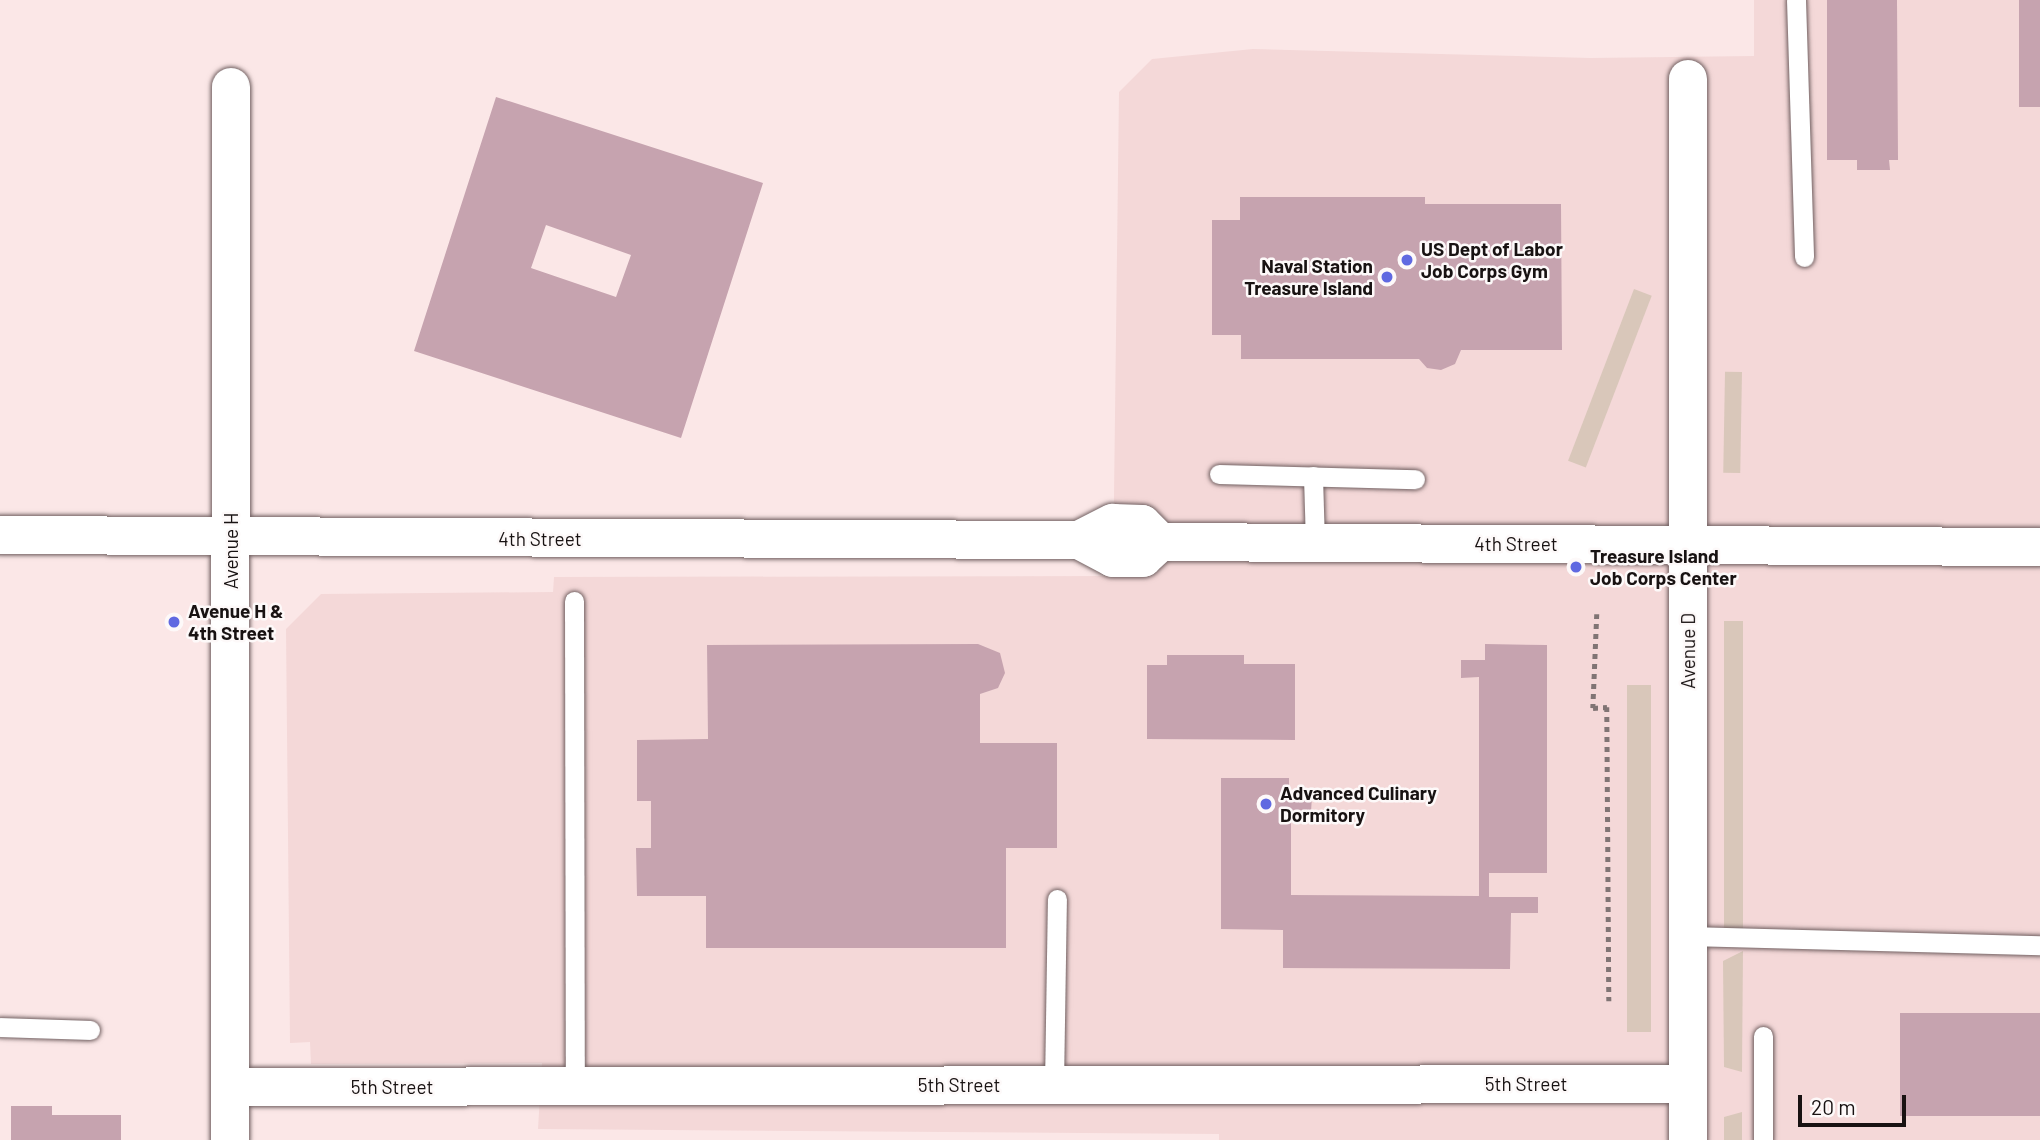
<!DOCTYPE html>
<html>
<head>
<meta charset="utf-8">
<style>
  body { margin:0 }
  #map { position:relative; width:2040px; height:1140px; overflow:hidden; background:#fbe7e7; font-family:Barlow,sans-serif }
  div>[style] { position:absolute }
  .built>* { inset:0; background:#f4d8d8 }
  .green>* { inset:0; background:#d9c7ba; transform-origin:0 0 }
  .building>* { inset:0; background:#c6a3af; transform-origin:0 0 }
  .path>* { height:4.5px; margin-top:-2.25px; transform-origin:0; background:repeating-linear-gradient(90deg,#807474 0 5px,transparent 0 10px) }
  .roads { filter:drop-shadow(0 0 2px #716061) drop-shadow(0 0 2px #716061) }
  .lane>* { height:19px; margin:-9.5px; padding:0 9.5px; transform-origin:9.5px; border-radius:9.5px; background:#fff }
  .street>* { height:38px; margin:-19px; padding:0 19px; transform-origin:19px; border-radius:19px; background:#fff }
  .secondary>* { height:38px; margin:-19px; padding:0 19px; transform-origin:19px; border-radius:19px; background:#fff }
  .dots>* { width:19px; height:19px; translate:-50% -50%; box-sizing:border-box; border:4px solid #fdf9f9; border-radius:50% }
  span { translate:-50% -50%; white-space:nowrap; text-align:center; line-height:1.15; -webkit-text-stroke:5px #fdf9f9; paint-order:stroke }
  .poi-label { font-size:19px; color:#181212; font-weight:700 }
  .left { translate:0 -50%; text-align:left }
  .right { translate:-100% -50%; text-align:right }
  .street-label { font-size:19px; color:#181212 }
  .scale { position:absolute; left:1798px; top:1095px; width:108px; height:32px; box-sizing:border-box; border:4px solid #181212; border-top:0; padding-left:9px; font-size:21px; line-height:24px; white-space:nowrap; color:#181212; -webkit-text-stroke:5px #fdf9f9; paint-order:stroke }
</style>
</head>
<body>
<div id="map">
  <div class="built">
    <div style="clip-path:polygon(1754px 0,2040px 0,2040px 1140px,1219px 1140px,1219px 1134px,538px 1129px,542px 1063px,311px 1064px,310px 1042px,290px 1043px,286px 629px,321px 594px,553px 592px,554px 577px,1113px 576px,1119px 92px,1152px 59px,1253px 49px,1590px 58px,1754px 56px)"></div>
  </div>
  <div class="green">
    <div style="left:1634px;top:289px;width:19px;height:184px;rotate:21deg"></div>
    <div style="left:1742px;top:372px;width:101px;height:17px;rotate:91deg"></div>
    <div style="left:1743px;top:621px;width:309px;height:19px;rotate:90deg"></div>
    <div style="left:1651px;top:685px;width:347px;height:24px;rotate:90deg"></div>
    <div style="clip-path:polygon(1743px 951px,1742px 1072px,1724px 1067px,1723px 961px)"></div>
    <div style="clip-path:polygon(1742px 1112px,1742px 1140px,1724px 1140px,1724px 1117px)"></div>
  </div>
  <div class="building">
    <div style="clip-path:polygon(1827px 0,1897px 0,1898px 160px,1889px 160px,1890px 170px,1857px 170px,1857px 160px,1827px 160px)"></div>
    <div style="left:2019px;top:0;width:21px;height:107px"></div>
    <div style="clip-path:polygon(evenodd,496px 97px,763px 183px,681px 438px,414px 351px,496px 97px,546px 225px,631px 255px,616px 297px,531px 268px,546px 225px)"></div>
    <div style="clip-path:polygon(1240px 197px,1425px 197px,1425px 204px,1561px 204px,1562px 350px,1461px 350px,1455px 364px,1441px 370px,1427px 368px,1419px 359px,1241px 359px,1241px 335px,1212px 335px,1212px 220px,1240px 220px)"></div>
    <div style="clip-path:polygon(978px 644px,1000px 653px,1005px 673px,998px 688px,980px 694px,980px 743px,1057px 743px,1057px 848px,1006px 848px,1006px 948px,706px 948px,706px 896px,637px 896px,636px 848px,651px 848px,651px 801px,637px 801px,637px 740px,708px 739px,707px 645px)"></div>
    <div style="clip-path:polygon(1485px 644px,1547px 645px,1547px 873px,1489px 873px,1489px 897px,1538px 897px,1538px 913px,1511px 913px,1510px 969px,1283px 968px,1283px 930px,1221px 929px,1221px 778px,1289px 778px,1289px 796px,1312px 796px,1311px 812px,1291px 812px,1291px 895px,1479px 896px,1479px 677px,1461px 678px,1461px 660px,1485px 660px)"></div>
    <div style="clip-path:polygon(1167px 655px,1244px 655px,1244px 664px,1295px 664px,1295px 740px,1147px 739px,1147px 665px,1167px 665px)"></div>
    <div style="left:1900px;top:1013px;width:140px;height:103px"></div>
    <div style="clip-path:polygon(11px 1106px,52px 1106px,52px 1115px,121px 1115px,121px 1140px,11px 1140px)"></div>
  </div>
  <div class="path">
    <div style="left:1597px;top:614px;width:94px;rotate:92.4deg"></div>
    <div style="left:1593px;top:708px;width:14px;rotate:-4deg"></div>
    <div style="left:1607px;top:707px;width:294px;rotate:89.6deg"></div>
  </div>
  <div class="roads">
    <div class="lane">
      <div style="left:1796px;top:0;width:257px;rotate:88.2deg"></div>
      <div style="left:1219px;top:474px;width:196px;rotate:1.5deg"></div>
      <div style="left:1313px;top:476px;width:67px;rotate:88.3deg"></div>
      <div style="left:574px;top:601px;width:486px;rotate:89.9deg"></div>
      <div style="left:1688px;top:936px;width:352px;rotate:1.5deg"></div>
      <div style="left:0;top:1027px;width:90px;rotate:1.9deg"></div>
      <div style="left:1054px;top:1085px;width:186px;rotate:-89.1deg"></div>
      <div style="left:1763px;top:1140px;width:104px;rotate:-90deg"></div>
    </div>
    <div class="street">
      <div style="left:1113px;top:523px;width:29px;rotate:2deg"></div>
      <div style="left:1142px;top:524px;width:25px;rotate:45deg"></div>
      <div style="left:1160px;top:542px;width:23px;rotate:137deg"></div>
      <div style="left:1143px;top:558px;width:30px;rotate:180deg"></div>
      <div style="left:1113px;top:558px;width:38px;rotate:-152deg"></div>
      <div style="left:1079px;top:540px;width:38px;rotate:-27deg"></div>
      <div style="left:0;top:535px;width:1079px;rotate:0.27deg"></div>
      <div style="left:1160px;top:542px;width:880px;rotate:0.33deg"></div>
      <div style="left:230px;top:1087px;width:1458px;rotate:-0.12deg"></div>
      <div style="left:1688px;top:1140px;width:1061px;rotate:-90deg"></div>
    </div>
    <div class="secondary">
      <div style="left:230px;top:1140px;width:1053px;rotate:-89.95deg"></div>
    </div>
  </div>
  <div class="dots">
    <div style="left:1407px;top:260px;background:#6069e1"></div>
    <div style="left:1387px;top:277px;background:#6069e1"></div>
    <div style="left:1576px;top:567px;background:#6069e1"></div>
    <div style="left:174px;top:622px;background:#6069e1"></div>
    <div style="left:1266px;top:804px;background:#6069e1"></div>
  </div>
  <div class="poi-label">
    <span class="left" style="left:1421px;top:260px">US Dept of Labor<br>Job Corps Gym</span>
    <span class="right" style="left:1373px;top:277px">Naval Station<br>Treasure Island</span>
    <span class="left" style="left:1590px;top:567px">Treasure Island<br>Job Corps Center</span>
    <span class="left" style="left:188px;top:622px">Avenue H &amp;<br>4th Street</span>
    <span class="left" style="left:1280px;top:804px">Advanced Culinary<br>Dormitory</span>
  </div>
  <div class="street-label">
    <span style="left:540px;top:539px">4th Street</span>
    <span style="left:1516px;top:544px">4th Street</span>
    <span style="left:231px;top:551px;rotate:-90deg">Avenue H</span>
    <span style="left:1688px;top:651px;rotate:-90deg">Avenue D</span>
    <span style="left:1526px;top:1084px">5th Street</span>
    <span style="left:959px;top:1085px">5th Street</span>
    <span style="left:392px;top:1087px">5th Street</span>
  </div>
  <div class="scale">20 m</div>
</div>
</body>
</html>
